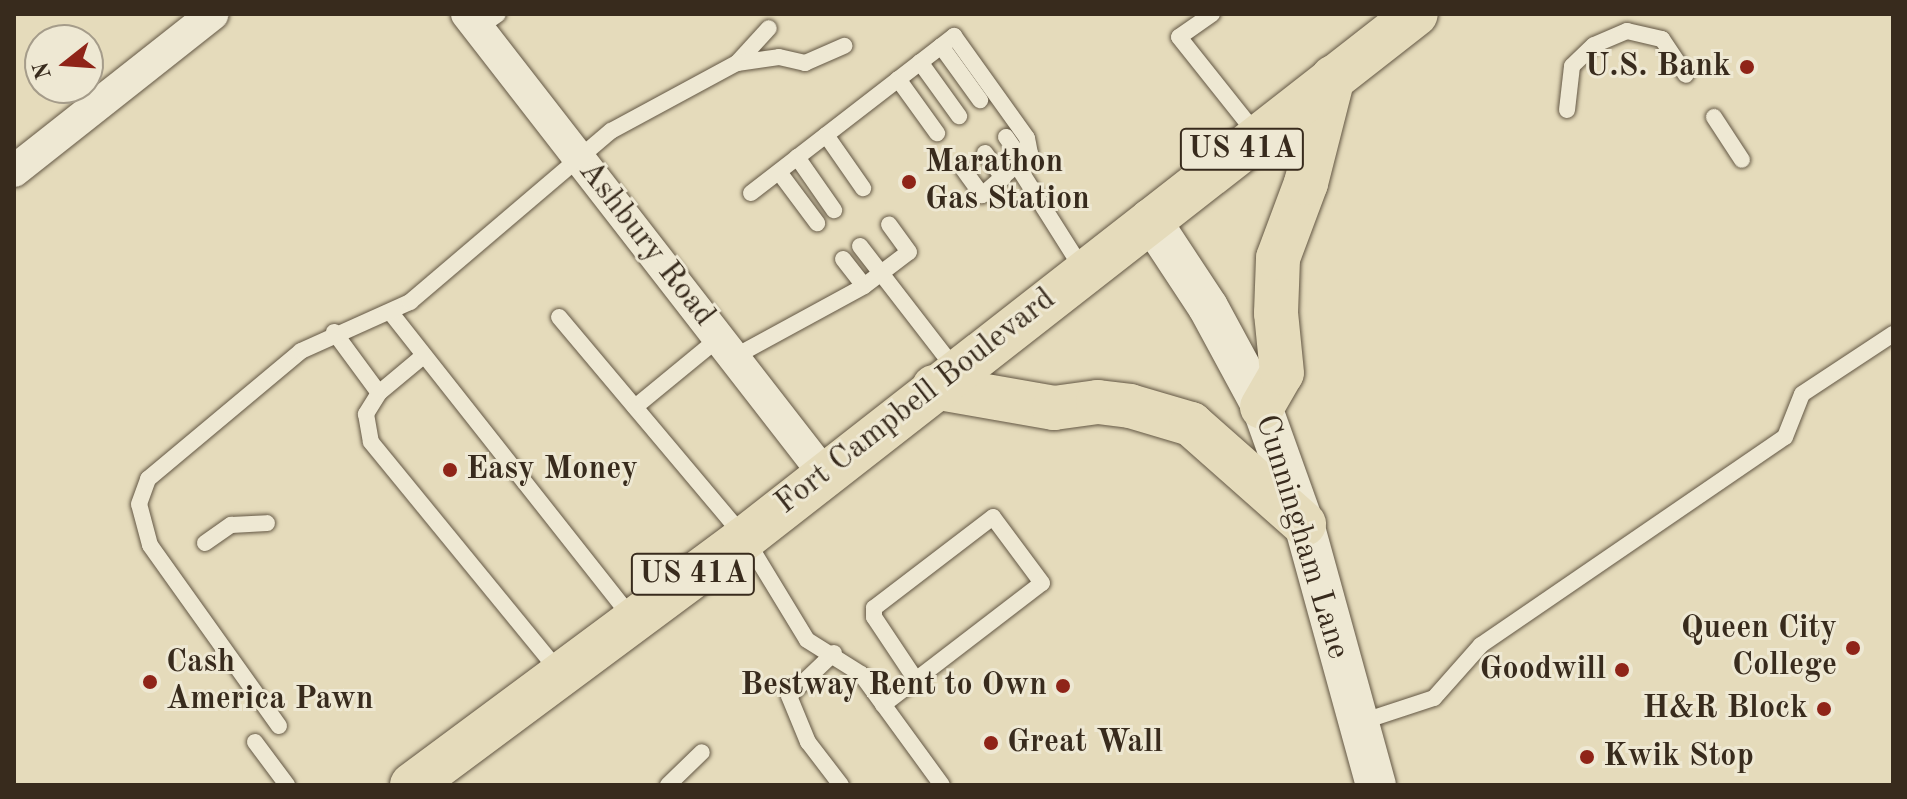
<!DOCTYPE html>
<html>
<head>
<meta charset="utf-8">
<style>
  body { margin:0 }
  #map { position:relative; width:1907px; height:799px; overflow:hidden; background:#e5dbbb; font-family:"Old Standard TT",serif }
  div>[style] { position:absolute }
  .roads { filter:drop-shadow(0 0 2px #635744) drop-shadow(0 0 2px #635744) }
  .service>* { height:16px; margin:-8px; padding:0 8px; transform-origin:8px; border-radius:8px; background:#eee8d3 }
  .minor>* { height:32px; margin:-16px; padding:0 16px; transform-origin:16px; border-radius:16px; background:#eee8d3 }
  .tertiary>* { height:40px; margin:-20px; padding:0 20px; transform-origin:20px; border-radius:20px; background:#eee8d3 }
  .trunk>* { height:44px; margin:-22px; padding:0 22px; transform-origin:22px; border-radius:22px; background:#e5dbbb }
  .dots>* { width:22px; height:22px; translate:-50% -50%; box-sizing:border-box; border:4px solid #eee8d3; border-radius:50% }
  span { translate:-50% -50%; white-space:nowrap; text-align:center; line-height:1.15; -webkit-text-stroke:6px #eee8d3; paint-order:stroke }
  .shield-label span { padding:2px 6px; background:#eee8d3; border:2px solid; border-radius:6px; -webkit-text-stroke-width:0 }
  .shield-label { font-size:30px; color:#382b1d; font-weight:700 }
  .poi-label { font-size:32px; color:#382b1d; font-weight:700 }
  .right { translate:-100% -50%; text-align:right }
  .left { translate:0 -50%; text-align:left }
  .street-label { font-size:32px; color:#382b1d }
  .frame { position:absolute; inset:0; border:16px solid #382b1d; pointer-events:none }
  .north { position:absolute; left:24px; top:24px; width:80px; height:80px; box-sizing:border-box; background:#eee8d3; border:2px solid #a59c8a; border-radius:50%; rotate:253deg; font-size:22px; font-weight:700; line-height:32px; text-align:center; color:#382b1d }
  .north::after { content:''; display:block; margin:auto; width:28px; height:36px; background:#8f2418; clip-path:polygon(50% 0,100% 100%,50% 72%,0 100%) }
</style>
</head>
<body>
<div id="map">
  <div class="roads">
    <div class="service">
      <div style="left:1212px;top:14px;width:40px;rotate:145.1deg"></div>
      <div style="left:1179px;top:37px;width:125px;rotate:51.5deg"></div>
      <div style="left:478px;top:28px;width:24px;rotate:-35deg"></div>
      <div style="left:941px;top:46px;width:67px;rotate:54.2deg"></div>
      <div style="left:920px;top:62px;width:67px;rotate:54.2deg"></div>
      <div style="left:737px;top:63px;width:47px;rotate:-47.6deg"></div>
      <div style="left:898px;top:79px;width:67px;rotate:54.2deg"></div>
      <div style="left:1567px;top:110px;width:44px;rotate:-83.5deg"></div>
      <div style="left:1572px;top:66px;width:30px;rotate:-44deg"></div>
      <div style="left:1594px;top:45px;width:36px;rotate:-23deg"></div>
      <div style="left:1627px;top:31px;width:36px;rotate:13deg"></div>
      <div style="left:1662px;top:39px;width:43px;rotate:56.3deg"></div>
      <div style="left:1714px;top:117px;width:51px;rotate:56.9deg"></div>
      <div style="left:826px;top:135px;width:65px;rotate:55.1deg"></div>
      <div style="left:1006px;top:137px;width:29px;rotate:55deg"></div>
      <div style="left:985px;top:153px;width:31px;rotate:54deg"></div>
      <div style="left:797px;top:157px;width:65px;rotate:55.1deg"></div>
      <div style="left:1018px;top:167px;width:122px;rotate:57.7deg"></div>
      <div style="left:779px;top:172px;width:64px;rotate:53.3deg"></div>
      <div style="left:751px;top:193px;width:257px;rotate:-37.7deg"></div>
      <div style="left:954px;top:36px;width:125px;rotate:54.4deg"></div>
      <div style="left:1027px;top:138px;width:15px;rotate:79deg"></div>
      <div style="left:1030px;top:153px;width:64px;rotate:138.8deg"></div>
      <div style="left:982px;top:195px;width:32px;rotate:-126deg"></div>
      <div style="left:860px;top:246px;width:155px;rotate:52.3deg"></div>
      <div style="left:843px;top:259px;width:34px;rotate:52deg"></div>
      <div style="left:391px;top:313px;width:387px;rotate:51.7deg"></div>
      <div style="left:559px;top:317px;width:289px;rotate:49.9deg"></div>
      <div style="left:745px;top:538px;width:119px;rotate:58.7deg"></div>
      <div style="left:807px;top:640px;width:64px;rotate:32.2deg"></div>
      <div style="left:861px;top:674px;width:137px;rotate:53.9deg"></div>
      <div style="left:334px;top:332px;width:76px;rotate:53.6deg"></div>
      <div style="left:422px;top:357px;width:56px;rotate:140.1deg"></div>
      <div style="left:379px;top:393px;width:25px;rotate:122deg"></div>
      <div style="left:366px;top:414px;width:28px;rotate:80deg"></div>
      <div style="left:371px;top:442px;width:297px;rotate:50.7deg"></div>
      <div style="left:734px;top:357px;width:148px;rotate:-28.6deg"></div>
      <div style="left:864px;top:286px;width:56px;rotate:-37.1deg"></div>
      <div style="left:909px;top:252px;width:34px;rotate:-126deg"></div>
      <div style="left:635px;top:407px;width:109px;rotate:-39.4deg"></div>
      <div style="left:205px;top:543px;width:32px;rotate:-35deg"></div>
      <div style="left:231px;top:525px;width:36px;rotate:-3deg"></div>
      <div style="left:834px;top:653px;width:62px;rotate:136.3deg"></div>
      <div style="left:789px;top:696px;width:50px;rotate:67.6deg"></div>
      <div style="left:808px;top:742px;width:54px;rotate:52.5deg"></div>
      <div style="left:883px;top:705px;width:200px;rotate:-37.5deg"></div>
      <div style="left:1042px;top:583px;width:82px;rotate:-126.6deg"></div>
      <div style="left:993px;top:517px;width:150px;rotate:142.6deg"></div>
      <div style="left:874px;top:608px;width:9px;rotate:90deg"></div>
      <div style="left:874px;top:617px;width:76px;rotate:56.3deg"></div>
      <div style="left:1358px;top:723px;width:80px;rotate:-18.2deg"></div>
      <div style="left:1434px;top:698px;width:71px;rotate:-48.4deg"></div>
      <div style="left:1481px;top:645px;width:368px;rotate:-34.4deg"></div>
      <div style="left:1785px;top:437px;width:46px;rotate:-68.4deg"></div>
      <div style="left:1802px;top:394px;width:109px;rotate:-33.4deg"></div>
      <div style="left:279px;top:726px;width:222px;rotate:-125.5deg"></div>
      <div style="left:150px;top:545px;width:42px;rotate:-105deg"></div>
      <div style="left:139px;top:504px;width:27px;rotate:-70deg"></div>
      <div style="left:148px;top:479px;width:199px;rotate:-39.9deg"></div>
      <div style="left:301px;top:351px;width:120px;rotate:-24.2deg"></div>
      <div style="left:410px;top:302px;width:264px;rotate:-40.4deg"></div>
      <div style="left:611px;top:131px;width:143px;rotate:-28.4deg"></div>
      <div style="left:737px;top:63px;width:42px;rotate:-8.1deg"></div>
      <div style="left:779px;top:57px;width:27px;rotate:13deg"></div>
      <div style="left:805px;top:63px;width:43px;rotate:-23.6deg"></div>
      <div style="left:255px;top:742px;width:54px;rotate:53.3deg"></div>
      <div style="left:668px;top:785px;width:47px;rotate:-44.1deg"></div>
    </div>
    <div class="minor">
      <div style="left:467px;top:14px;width:584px;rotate:52.17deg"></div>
      <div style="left:14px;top:171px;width:253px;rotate:-38.3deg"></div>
    </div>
    <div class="tertiary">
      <div style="left:1150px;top:219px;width:105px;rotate:56.6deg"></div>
      <div style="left:1208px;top:307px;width:114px;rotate:61.6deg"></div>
      <div style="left:1262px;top:407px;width:124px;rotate:70.3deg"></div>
      <div style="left:1304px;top:524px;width:271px;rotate:74.6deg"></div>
    </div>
    <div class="trunk">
      <div style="left:934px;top:387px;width:122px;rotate:9.9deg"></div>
      <div style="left:1054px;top:408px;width:44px;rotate:-7.8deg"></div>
      <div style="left:1098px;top:402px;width:32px;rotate:7deg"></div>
      <div style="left:1130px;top:406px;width:64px;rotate:16.4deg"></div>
      <div style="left:1191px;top:424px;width:151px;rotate:41.5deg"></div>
      <div style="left:1262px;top:407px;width:39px;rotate:-60deg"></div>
      <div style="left:1282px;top:373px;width:60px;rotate:-95.7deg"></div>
      <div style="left:1276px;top:313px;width:55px;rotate:-87.9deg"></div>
      <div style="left:1278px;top:258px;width:80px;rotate:-69.5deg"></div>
      <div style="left:1306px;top:183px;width:109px;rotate:-75.7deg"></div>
      <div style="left:412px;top:785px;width:415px;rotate:-36.6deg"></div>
      <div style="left:745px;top:538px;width:851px;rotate:-37.99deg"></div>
    </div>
  </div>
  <div class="dots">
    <div style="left:1747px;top:67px;background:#8f2418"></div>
    <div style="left:909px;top:182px;background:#8f2418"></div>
    <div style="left:450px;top:470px;background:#8f2418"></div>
    <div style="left:1853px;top:648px;background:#8f2418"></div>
    <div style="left:1622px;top:670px;background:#8f2418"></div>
    <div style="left:150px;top:682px;background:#8f2418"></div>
    <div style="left:1063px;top:686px;background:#8f2418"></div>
    <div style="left:1824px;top:709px;background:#8f2418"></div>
    <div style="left:991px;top:743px;background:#8f2418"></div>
    <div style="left:1587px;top:757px;background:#8f2418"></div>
  </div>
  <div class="shield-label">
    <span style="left:1242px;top:149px">US 41A</span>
    <span style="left:693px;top:574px">US 41A</span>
  </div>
  <div class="poi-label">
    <span class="right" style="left:1731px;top:67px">U.S. Bank</span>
    <span class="left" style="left:925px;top:182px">Marathon<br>Gas Station</span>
    <span class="left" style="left:466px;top:470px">Easy Money</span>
    <span class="right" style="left:1837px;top:648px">Queen City<br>College</span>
    <span class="left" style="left:166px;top:682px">Cash<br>America Pawn</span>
    <span class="right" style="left:1606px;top:670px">Goodwill</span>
    <span class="right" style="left:1047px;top:686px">Bestway Rent to Own</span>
    <span class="right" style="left:1808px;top:709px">H&amp;R Block</span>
    <span class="left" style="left:1007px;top:743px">Great Wall</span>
    <span class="left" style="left:1603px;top:757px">Kwik Stop</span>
  </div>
  <div class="street-label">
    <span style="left:646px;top:244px;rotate:52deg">Ashbury Road</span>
    <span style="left:916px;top:402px;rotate:-38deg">Fort Campbell Boulevard</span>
    <span style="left:1301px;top:537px;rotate:73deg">Cunningham Lane</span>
  </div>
  <div class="frame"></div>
  <div class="north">N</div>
</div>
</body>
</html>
